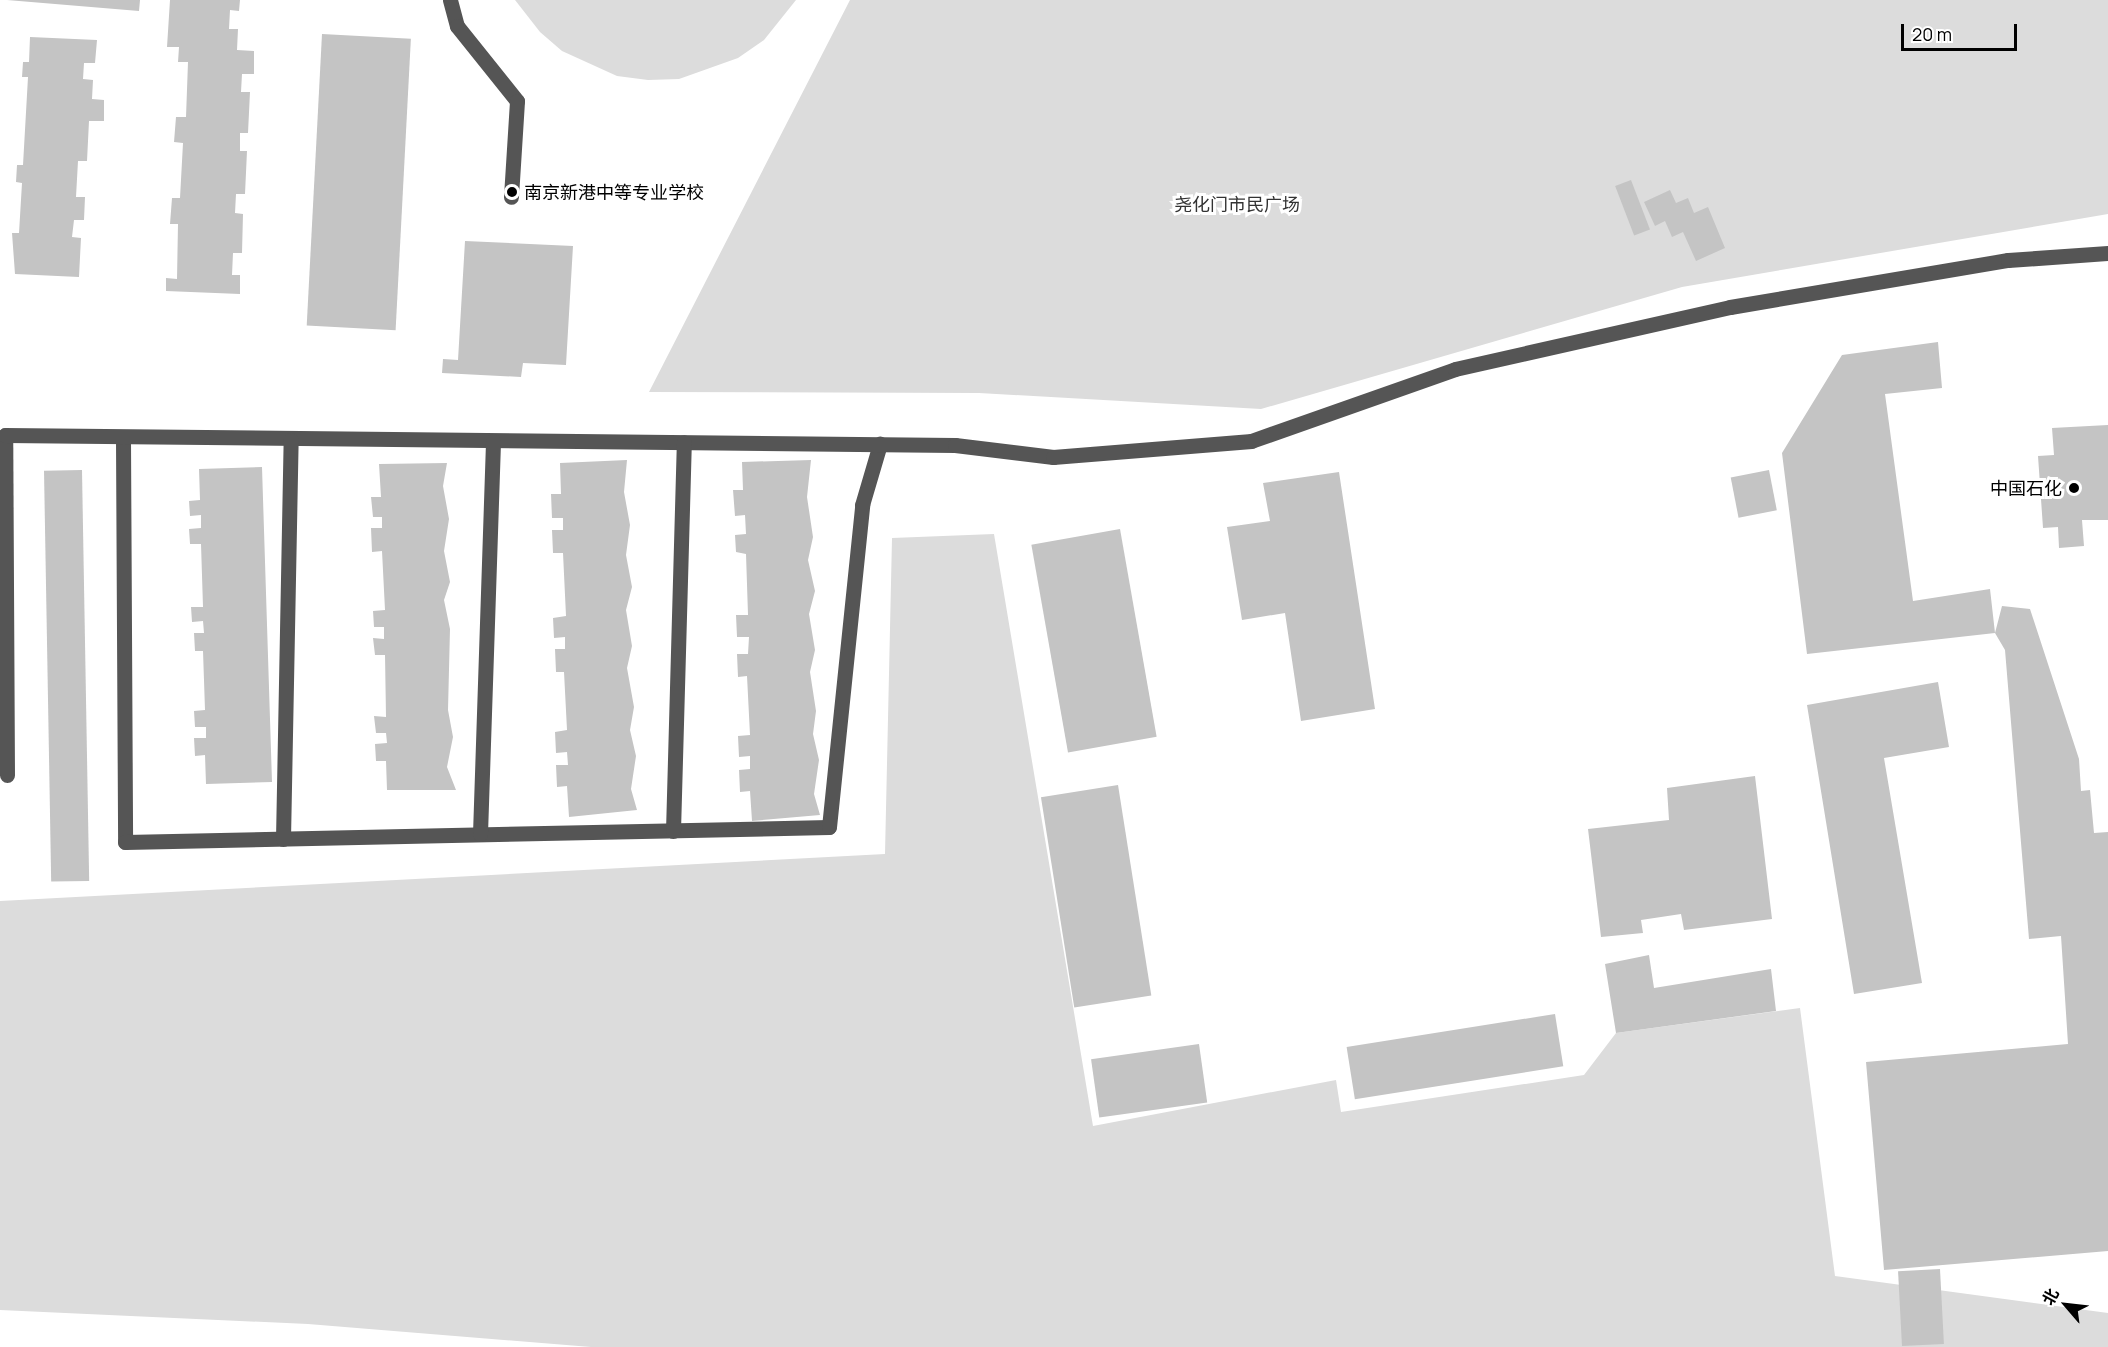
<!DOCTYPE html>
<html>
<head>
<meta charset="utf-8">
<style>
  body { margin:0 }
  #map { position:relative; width:2108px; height:1347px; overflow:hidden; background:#fff; font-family:Manrope,"Noto Sans SC",sans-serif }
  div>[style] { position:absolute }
  .green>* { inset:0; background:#dcdcdc }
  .building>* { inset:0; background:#c4c4c4; transform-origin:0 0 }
  .minor>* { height:15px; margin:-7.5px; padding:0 7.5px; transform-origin:7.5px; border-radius:7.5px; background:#555 }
  .dots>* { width:16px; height:16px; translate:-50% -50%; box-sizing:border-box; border:3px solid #fff; border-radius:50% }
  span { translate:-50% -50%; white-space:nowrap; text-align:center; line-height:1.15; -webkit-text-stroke:6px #fff; paint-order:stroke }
  .poi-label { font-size:18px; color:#000 }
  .left { translate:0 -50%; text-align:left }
  .right { translate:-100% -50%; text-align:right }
  .park-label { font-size:18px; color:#333 }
  .north { position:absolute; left:2036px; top:1275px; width:60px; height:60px; -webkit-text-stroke:4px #fff; paint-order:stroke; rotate:298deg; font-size:16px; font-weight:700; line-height:24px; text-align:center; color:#000 }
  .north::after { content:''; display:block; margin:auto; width:21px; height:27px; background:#000; clip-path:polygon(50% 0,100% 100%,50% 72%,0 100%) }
  .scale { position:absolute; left:1901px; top:24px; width:116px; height:27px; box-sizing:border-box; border:3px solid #000; border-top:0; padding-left:8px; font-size:18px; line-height:21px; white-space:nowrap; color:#000; -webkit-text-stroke:4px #fff; paint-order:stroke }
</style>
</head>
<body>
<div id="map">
  <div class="green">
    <div style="clip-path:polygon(515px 0,796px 0,764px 40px,738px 58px,679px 79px,648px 80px,617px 76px,562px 51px,540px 32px)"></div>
    <div style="clip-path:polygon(850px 0,2108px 0,2108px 214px,1682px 287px,1261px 409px,979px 393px,649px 392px)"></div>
    <div style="clip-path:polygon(994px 534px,1093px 1126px,1336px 1080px,1341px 1112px,1584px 1075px,1616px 1033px,1800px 1008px,1835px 1276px,2108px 1313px,2108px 1347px,591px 1347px,308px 1324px,0 1310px,0 901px,885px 854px,892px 538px)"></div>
  </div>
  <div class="building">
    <div style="clip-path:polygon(7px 0,140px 0,139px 11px)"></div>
    <div style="clip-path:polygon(170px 0,240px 0,239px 11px,230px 10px,229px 29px,238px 29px,237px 50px,254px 51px,254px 74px,242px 74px,241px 92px,250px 92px,248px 133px,240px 133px,240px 151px,247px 151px,245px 194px,236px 194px,235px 213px,243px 214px,242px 253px,233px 253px,232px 275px,240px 275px,240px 294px,166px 291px,166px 278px,177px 279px,178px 224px,170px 224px,172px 198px,180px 198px,183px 143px,174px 142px,176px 117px,186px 117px,188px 62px,178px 62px,179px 47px,167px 47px)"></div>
    <div style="left:322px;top:34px;width:89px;height:292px;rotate:3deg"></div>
    <div style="clip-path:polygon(30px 37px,97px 40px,95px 63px,84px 63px,83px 79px,93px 80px,92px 99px,104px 100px,104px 121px,89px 121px,87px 161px,78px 161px,76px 197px,85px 197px,84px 220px,74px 220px,72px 237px,81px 238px,79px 277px,15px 274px,12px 233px,19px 233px,22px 183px,16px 182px,17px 165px,23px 165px,28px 77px,22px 77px,23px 62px,29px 62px)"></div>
    <div style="left:1631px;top:180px;width:53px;height:17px;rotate:69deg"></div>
    <div style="clip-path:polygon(1670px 190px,1676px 203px,1688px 198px,1694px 213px,1708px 207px,1725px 248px,1696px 261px,1683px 232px,1672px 237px,1665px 221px,1655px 226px,1644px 202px)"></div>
    <div style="clip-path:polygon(465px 241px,573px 246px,566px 365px,523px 363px,521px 377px,442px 373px,443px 359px,458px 360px)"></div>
    <div style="clip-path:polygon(1938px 342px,1942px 388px,1885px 394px,1913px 601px,1990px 589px,1995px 633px,2002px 606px,2030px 609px,2079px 759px,2081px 791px,2090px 790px,2094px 833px,2108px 832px,2108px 1251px,1884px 1270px,1866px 1062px,2068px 1044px,2061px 936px,2029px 939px,2005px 650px,1995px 633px,1807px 654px,1782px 453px,1842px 355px)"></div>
    <div style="clip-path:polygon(2108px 425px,2108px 520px,2082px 520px,2084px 546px,2059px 548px,2058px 527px,2043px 528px,2038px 456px,2054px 455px,2052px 428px)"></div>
    <div style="clip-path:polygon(627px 460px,624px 492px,630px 525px,626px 555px,632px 587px,626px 610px,632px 646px,627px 668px,634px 707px,630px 730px,636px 756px,631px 789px,637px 810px,569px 817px,567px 786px,557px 787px,556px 765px,568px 765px,567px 752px,556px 753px,555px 732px,567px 730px,564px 672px,556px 672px,555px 649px,565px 649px,565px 637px,554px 638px,553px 618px,566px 616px,563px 553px,553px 553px,552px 530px,563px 530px,563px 518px,552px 518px,551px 494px,561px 494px,560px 463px)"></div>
    <div style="clip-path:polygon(811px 460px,807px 497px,813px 537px,808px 560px,815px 591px,809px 614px,815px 650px,810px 672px,816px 711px,813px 734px,819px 760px,814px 794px,820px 815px,752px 821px,750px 791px,740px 792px,739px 770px,750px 769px,750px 756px,739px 757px,738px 736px,750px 735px,747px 676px,738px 677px,737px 654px,748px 654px,749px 637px,737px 637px,736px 615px,748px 615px,746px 554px,736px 552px,735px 535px,746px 534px,745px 515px,735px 516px,733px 490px,743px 490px,742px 462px)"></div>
    <div style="clip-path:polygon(447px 463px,443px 486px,449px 519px,444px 551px,450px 582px,444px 600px,450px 629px,448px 710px,453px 737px,447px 767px,456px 790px,387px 790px,386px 761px,376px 761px,375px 744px,387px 743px,386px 733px,376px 733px,374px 716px,386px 717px,385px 655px,375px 655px,373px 638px,384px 639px,384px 627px,374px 627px,373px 611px,385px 610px,382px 551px,372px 552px,371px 528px,382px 528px,382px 517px,373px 517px,371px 497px,381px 497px,379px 464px)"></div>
    <div style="clip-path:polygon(262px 467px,272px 782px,206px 784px,205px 755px,195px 756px,194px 738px,206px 738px,206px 727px,195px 727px,194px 711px,205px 710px,203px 651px,195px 651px,194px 633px,204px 633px,203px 621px,192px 622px,191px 607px,203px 607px,201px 544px,190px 544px,189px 529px,201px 528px,201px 515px,190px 516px,189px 501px,200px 500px,199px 469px)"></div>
    <div style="left:82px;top:470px;width:411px;height:38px;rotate:89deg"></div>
    <div style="left:1769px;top:470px;width:41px;height:39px;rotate:79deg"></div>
    <div style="clip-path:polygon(1339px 472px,1375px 709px,1301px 721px,1285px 613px,1242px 620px,1227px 527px,1270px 521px,1263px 483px)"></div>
    <div style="left:1120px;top:529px;width:211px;height:90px;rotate:80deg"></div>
    <div style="clip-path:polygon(1938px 682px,1949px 747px,1884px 758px,1922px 983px,1854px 994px,1807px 705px)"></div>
    <div style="clip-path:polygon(1755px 776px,1772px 919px,1684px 930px,1681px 914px,1641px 920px,1643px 933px,1601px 937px,1588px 829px,1669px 820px,1667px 788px)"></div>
    <div style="left:1118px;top:785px;width:213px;height:78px;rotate:81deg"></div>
    <div style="clip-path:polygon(1649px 955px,1654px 988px,1771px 969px,1776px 1011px,1616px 1033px,1605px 964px)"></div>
    <div style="left:1555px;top:1014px;width:53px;height:211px;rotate:81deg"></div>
    <div style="left:1199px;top:1044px;width:59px;height:109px;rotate:82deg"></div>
    <div style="left:1940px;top:1269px;width:75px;height:42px;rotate:87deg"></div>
  </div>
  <div class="minor">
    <div style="left:450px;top:0;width:27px;rotate:75deg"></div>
    <div style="left:457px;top:26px;width:96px;rotate:51.3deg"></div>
    <div style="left:517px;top:101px;width:96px;rotate:93.6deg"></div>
    <div style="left:123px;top:439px;width:403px;rotate:89.7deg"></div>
    <div style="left:125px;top:842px;width:704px;rotate:-1.22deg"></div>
    <div style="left:829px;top:827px;width:324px;rotate:-84.1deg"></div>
    <div style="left:862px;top:505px;width:64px;rotate:-73.6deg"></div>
    <div style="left:7px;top:775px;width:340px;rotate:-90.3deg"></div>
    <div style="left:5px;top:435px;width:950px;rotate:0.6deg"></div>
    <div style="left:955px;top:445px;width:99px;rotate:7deg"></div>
    <div style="left:1053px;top:457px;width:199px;rotate:-4.6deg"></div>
    <div style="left:1251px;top:441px;width:216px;rotate:-19.4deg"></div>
    <div style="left:1455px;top:369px;width:282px;rotate:-12.7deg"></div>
    <div style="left:1730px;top:307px;width:282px;rotate:-9.6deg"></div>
    <div style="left:2008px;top:260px;width:100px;rotate:-4deg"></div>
    <div style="left:673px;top:831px;width:389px;rotate:-88.4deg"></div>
    <div style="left:480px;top:834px;width:393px;rotate:-88.1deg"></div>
    <div style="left:283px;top:839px;width:399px;rotate:-88.9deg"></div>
  </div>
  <div class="dots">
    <div style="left:512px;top:192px;background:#000"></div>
    <div style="left:2074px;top:488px;background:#000"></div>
  </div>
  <div class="poi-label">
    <span class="left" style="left:524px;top:192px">南京新港中等专业学校</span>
    <span class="right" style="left:2062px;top:488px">中国石化</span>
  </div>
  <div class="park-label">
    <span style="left:1237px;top:204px">尧化门市民广场</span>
  </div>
  <div class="north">北</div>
  <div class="scale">20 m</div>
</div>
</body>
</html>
